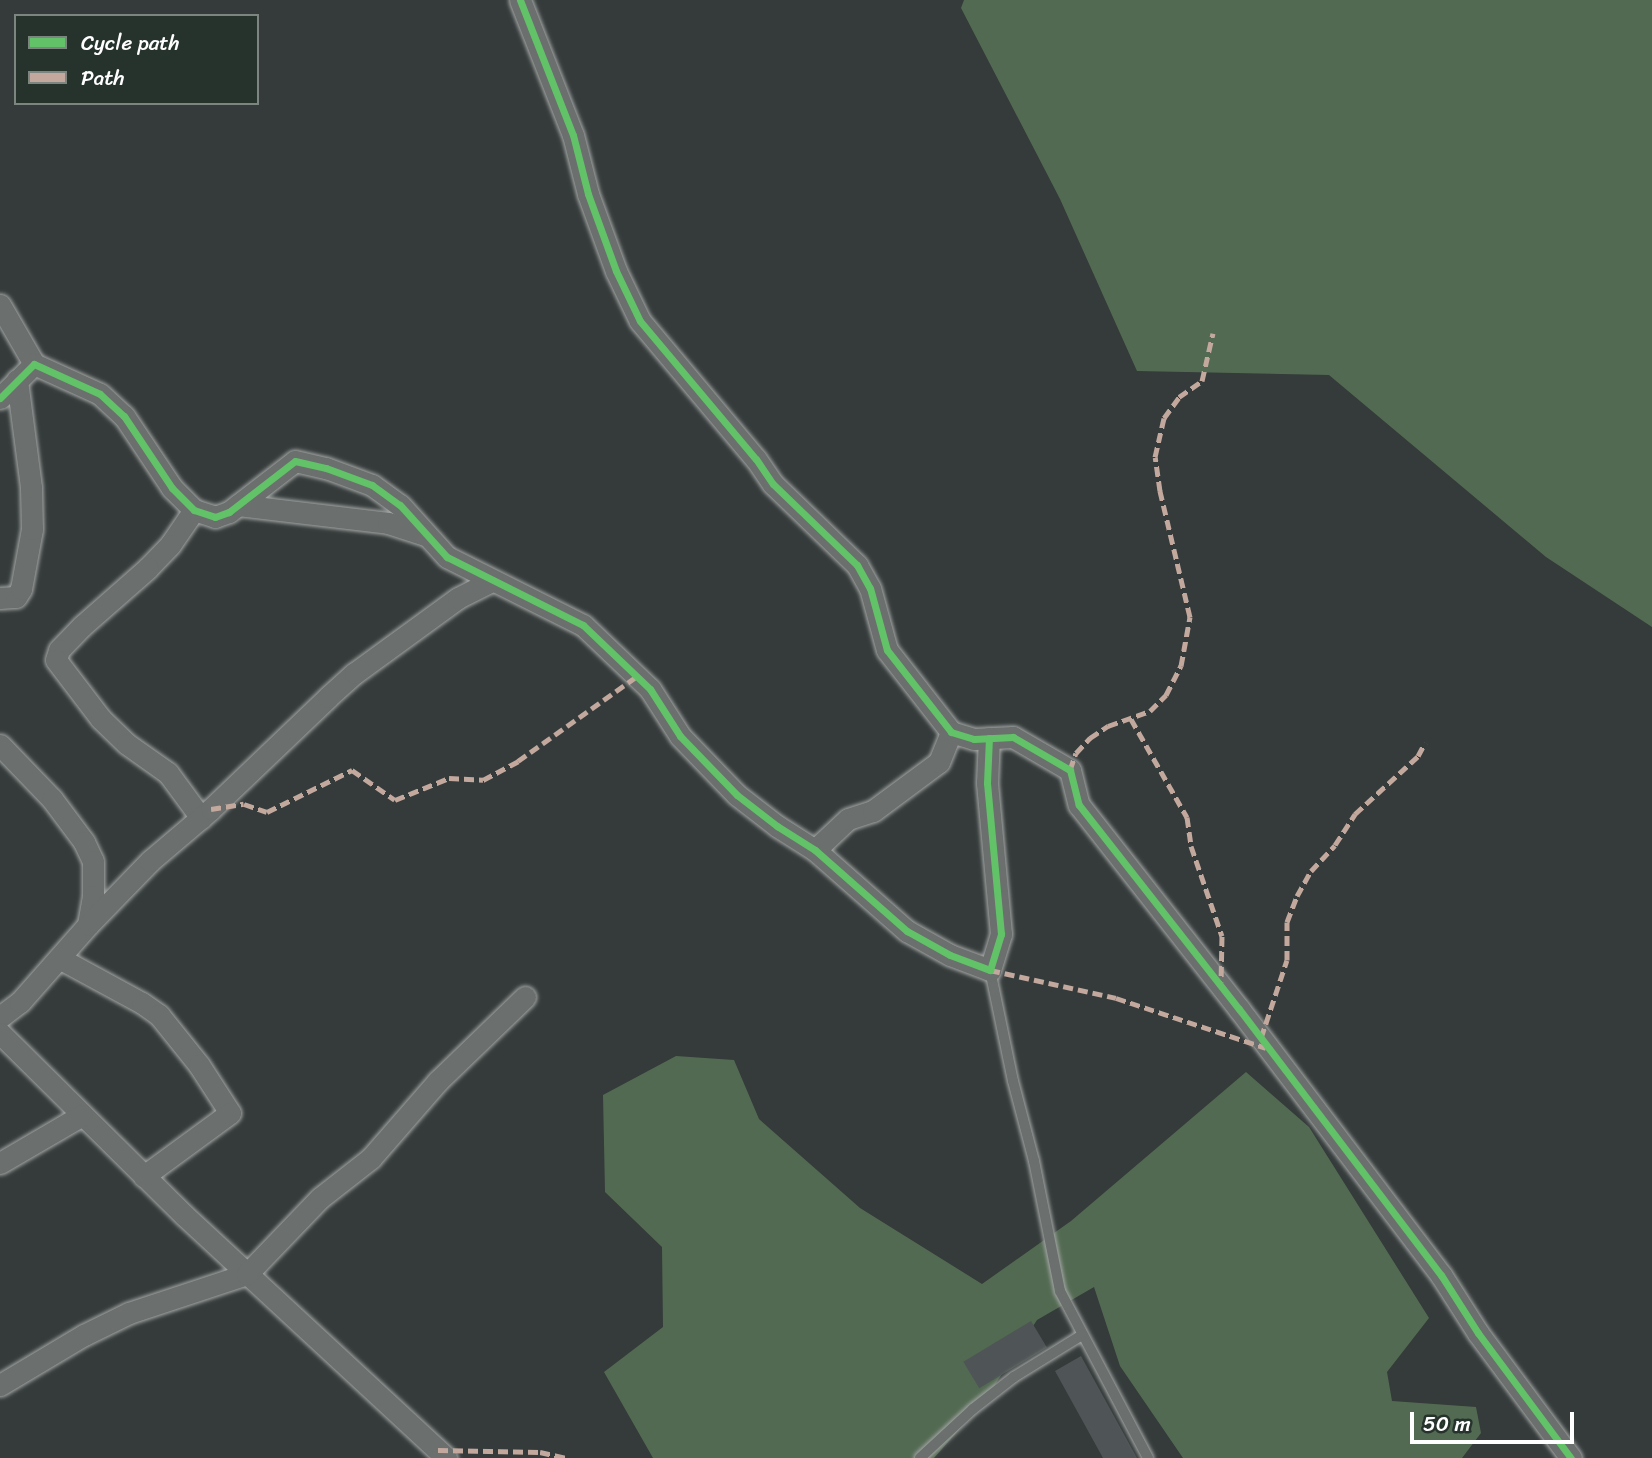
<!DOCTYPE html>
<html>
<head>
<meta charset="utf-8">
<style>
  body { margin:0 }
  #map { position:relative; width:1652px; height:1458px; overflow:hidden; background:#343b3a; font-family:Sriracha,sans-serif }
  div>[style] { position:absolute }
  .green>* { inset:0; background:#536a52 }
  .building>* { inset:0; background:#4f5556; transform-origin:0 0 }
  .roads { filter:drop-shadow(0 0 2px #a4a7a6) drop-shadow(0 0 2px #a4a7a6) }
  .lane>* { height:10px; margin:-5px; padding:0 5px; transform-origin:5px; border-radius:5px; background:#6b6f6d }
  .street>* { height:21px; margin:-10.5px; padding:0 10.5px; transform-origin:10.5px; border-radius:10.5px; background:#6b6f6d }
  .quiet>* { height:5px; margin-top:-2.5px; transform-origin:0; background:repeating-linear-gradient(90deg,#c3a89e 0 10px,transparent 0 15px) }
  .cycleway>* { height:7px; margin:-3.5px; padding:0 3.5px; transform-origin:3.5px; border-radius:3.5px; background:#61c268 }
  span { translate:-50% -50%; white-space:nowrap; text-align:center; line-height:1.15; -webkit-text-stroke:5px #26332d; paint-order:stroke }
  .legend { position:absolute; left:14px; top:14px; width:245px; height:91px; box-sizing:border-box; background:#26332d; border:2px solid #7d8581; margin:0; padding:9px 12px; list-style:none; font-size:21px; color:#fff }
  .legend li { display:flex; align-items:center; gap:14px; height:35px }
  .legend b { width:35px; border:2px solid #7d8581 }
  .scale { position:absolute; left:1410px; top:1412px; width:164px; height:32px; box-sizing:border-box; border:4px solid #fff; border-top:0; padding-left:9px; font-size:21px; line-height:24px; white-space:nowrap; color:#fff; -webkit-text-stroke:5px #26332d; paint-order:stroke }
</style>
</head>
<body>
<div id="map">
  <div class="green">
    <div style="clip-path:polygon(964px 0,1652px 0,1652px 627px,1546px 557px,1329px 375px,1137px 371px,1060px 199px,961px 8px)"></div>
    <div style="clip-path:polygon(676px 1056px,734px 1060px,759px 1119px,860px 1208px,982px 1284px,1071px 1221px,1246px 1072px,1309px 1127px,1429px 1318px,1387px 1372px,1392px 1401px,1476px 1407px,1481px 1433px,1462px 1458px,1183px 1458px,1120px 1366px,1094px 1287px,1037px 1320px,985px 1400px,934px 1458px,653px 1458px,604px 1372px,663px 1327px,662px 1247px,605px 1192px,603px 1095px)"></div>
  </div>
  <div class="building">
    <div style="left:1031px;top:1321px;width:31px;height:79px;rotate:59deg"></div>
    <div style="clip-path:polygon(1081px 1356px,1137px 1458px,1103px 1458px,1055px 1371px)"></div>
  </div>
  <div class="roads">
    <div class="lane">
      <div style="left:990px;top:970px;width:113px;rotate:78.3deg"></div>
      <div style="left:1013px;top:1081px;width:83px;rotate:75.3deg"></div>
      <div style="left:1034px;top:1161px;width:133px;rotate:78.7deg"></div>
      <div style="left:1060px;top:1291px;width:189px;rotate:62.2deg"></div>
      <div style="left:920px;top:1458px;width:72px;rotate:-42.8deg"></div>
      <div style="left:973px;top:1409px;width:52px;rotate:-38deg"></div>
      <div style="left:1014px;top:1377px;width:80px;rotate:-31.7deg"></div>
    </div>
    <div class="street">
      <div style="left:520px;top:0;width:145px;rotate:68.6deg"></div>
      <div style="left:573px;top:135px;width:61px;rotate:75.7deg"></div>
      <div style="left:588px;top:194px;width:82px;rotate:70deg"></div>
      <div style="left:616px;top:271px;width:55px;rotate:64.4deg"></div>
      <div style="left:640px;top:321px;width:180px;rotate:50deg"></div>
      <div style="left:756px;top:459px;width:30px;rotate:56deg"></div>
      <div style="left:773px;top:484px;width:117px;rotate:44deg"></div>
      <div style="left:857px;top:565px;width:26px;rotate:61deg"></div>
      <div style="left:870px;top:588px;width:64px;rotate:74.7deg"></div>
      <div style="left:887px;top:650px;width:104px;rotate:52deg"></div>
      <div style="left:951px;top:732px;width:24px;rotate:17deg"></div>
      <div style="left:974px;top:739px;width:39px;rotate:-3deg"></div>
      <div style="left:1013px;top:737px;width:66px;rotate:30.1deg"></div>
      <div style="left:1070px;top:770px;width:36px;rotate:76deg"></div>
      <div style="left:1079px;top:805px;width:259px;rotate:51.9deg"></div>
      <div style="left:1239px;top:1009px;width:334px;rotate:52.8deg"></div>
      <div style="left:1441px;top:1275px;width:69px;rotate:57.5deg"></div>
      <div style="left:1478px;top:1333px;width:156px;rotate:53.4deg"></div>
      <div style="left:0;top:305px;width:68px;rotate:60deg"></div>
      <div style="left:0;top:398px;width:48px;rotate:-45deg"></div>
      <div style="left:34px;top:364px;width:72px;rotate:24.4deg"></div>
      <div style="left:100px;top:394px;width:33px;rotate:43deg"></div>
      <div style="left:124px;top:416px;width:87px;rotate:56.3deg"></div>
      <div style="left:172px;top:488px;width:31px;rotate:45deg"></div>
      <div style="left:194px;top:510px;width:22px;rotate:18deg"></div>
      <div style="left:215px;top:517px;width:15px;rotate:-20deg"></div>
      <div style="left:229px;top:512px;width:83px;rotate:-37.7deg"></div>
      <div style="left:295px;top:461px;width:32px;rotate:13deg"></div>
      <div style="left:326px;top:468px;width:49px;rotate:20.3deg"></div>
      <div style="left:372px;top:485px;width:34px;rotate:36deg"></div>
      <div style="left:400px;top:505px;width:70px;rotate:47.9deg"></div>
      <div style="left:447px;top:557px;width:152px;rotate:26.6deg"></div>
      <div style="left:583px;top:625px;width:93px;rotate:43.7deg"></div>
      <div style="left:650px;top:689px;width:56px;rotate:57.4deg"></div>
      <div style="left:680px;top:736px;width:82px;rotate:46deg"></div>
      <div style="left:737px;top:795px;width:51px;rotate:37.8deg"></div>
      <div style="left:777px;top:826px;width:45px;rotate:32.3deg"></div>
      <div style="left:815px;top:850px;width:123px;rotate:41.4deg"></div>
      <div style="left:907px;top:931px;width:49px;rotate:29.2deg"></div>
      <div style="left:950px;top:955px;width:43px;rotate:20.6deg"></div>
      <div style="left:990px;top:970px;width:38px;rotate:-73deg"></div>
      <div style="left:1001px;top:934px;width:152px;rotate:-95.3deg"></div>
      <div style="left:987px;top:783px;width:45px;rotate:-87.5deg"></div>
      <div style="left:238px;top:505px;width:151px;rotate:6.8deg"></div>
      <div style="left:388px;top:523px;width:39px;rotate:18deg"></div>
      <div style="left:194px;top:510px;width:42px;rotate:124.4deg"></div>
      <div style="left:170px;top:545px;width:32px;rotate:134deg"></div>
      <div style="left:148px;top:568px;width:88px;rotate:138.7deg"></div>
      <div style="left:82px;top:626px;width:33px;rotate:134deg"></div>
      <div style="left:59px;top:650px;width:10px;rotate:107deg"></div>
      <div style="left:56px;top:660px;width:74px;rotate:52.7deg"></div>
      <div style="left:101px;top:719px;width:36px;rotate:44deg"></div>
      <div style="left:127px;top:744px;width:50px;rotate:35.3deg"></div>
      <div style="left:168px;top:773px;width:56px;rotate:53.7deg"></div>
      <div style="left:0;top:598px;width:16px;rotate:-4deg"></div>
      <div style="left:16px;top:597px;width:9px;rotate:-58deg"></div>
      <div style="left:21px;top:589px;width:61px;rotate:-79.6deg"></div>
      <div style="left:32px;top:529px;width:42px;rotate:-91.4deg"></div>
      <div style="left:31px;top:487px;width:108px;rotate:-97.5deg"></div>
      <div style="left:0;top:745px;width:75px;rotate:46.1deg"></div>
      <div style="left:52px;top:799px;width:54px;rotate:53.3deg"></div>
      <div style="left:84px;top:842px;width:21px;rotate:65deg"></div>
      <div style="left:93px;top:861px;width:35px;rotate:90deg"></div>
      <div style="left:93px;top:896px;width:29px;rotate:100deg"></div>
      <div style="left:815px;top:850px;width:45px;rotate:-43.2deg"></div>
      <div style="left:848px;top:819px;width:26px;rotate:-18deg"></div>
      <div style="left:873px;top:811px;width:82px;rotate:-36.6deg"></div>
      <div style="left:939px;top:762px;width:32px;rotate:-68deg"></div>
      <div style="left:59px;top:958px;width:94px;rotate:28.5deg"></div>
      <div style="left:142px;top:1003px;width:21px;rotate:35deg"></div>
      <div style="left:159px;top:1015px;width:64px;rotate:51.3deg"></div>
      <div style="left:199px;top:1065px;width:57px;rotate:57.1deg"></div>
      <div style="left:230px;top:1113px;width:107px;rotate:143.8deg"></div>
      <div style="left:0;top:1017px;width:25px;rotate:-37deg"></div>
      <div style="left:20px;top:1002px;width:103px;rotate:-48.6deg"></div>
      <div style="left:88px;top:925px;width:89px;rotate:-45.9deg"></div>
      <div style="left:150px;top:861px;width:80px;rotate:-40.4deg"></div>
      <div style="left:211px;top:809px;width:162px;rotate:-43.7deg"></div>
      <div style="left:328px;top:697px;width:36px;rotate:-42deg"></div>
      <div style="left:355px;top:673px;width:127px;rotate:-36.1deg"></div>
      <div style="left:458px;top:598px;width:39px;rotate:-27deg"></div>
      <div style="left:0;top:1033px;width:260px;rotate:44.7deg"></div>
      <div style="left:185px;top:1216px;width:356px;rotate:42.8deg"></div>
      <div style="left:0;top:1163px;width:95px;rotate:-30.3deg"></div>
      <div style="left:0;top:1385px;width:98px;rotate:-30.8deg"></div>
      <div style="left:84px;top:1335px;width:50px;rotate:-26.1deg"></div>
      <div style="left:129px;top:1313px;width:124px;rotate:-18.3deg"></div>
      <div style="left:247px;top:1274px;width:105px;rotate:-46.2deg"></div>
      <div style="left:320px;top:1198px;width:65px;rotate:-38.1deg"></div>
      <div style="left:371px;top:1158px;width:102px;rotate:-49deg"></div>
      <div style="left:438px;top:1081px;width:121px;rotate:-44deg"></div>
    </div>
  </div>
  <div class="quiet">
    <div style="left:1131px;top:719px;width:113px;rotate:60.3deg"></div>
    <div style="left:1187px;top:817px;width:29px;rotate:82deg"></div>
    <div style="left:1191px;top:846px;width:95px;rotate:71deg"></div>
    <div style="left:1222px;top:936px;width:46px;rotate:91.2deg"></div>
    <div style="left:1070px;top:770px;width:18px;rotate:-71deg"></div>
    <div style="left:1076px;top:753px;width:21px;rotate:-47deg"></div>
    <div style="left:1090px;top:738px;width:22px;rotate:-34deg"></div>
    <div style="left:1108px;top:726px;width:45px;rotate:-19.7deg"></div>
    <div style="left:1150px;top:711px;width:23px;rotate:-45deg"></div>
    <div style="left:1166px;top:695px;width:33px;rotate:-63deg"></div>
    <div style="left:1181px;top:666px;width:50px;rotate:-79.6deg"></div>
    <div style="left:1190px;top:617px;width:130px;rotate:-103.4deg"></div>
    <div style="left:1160px;top:491px;width:34px;rotate:-98deg"></div>
    <div style="left:1155px;top:457px;width:40px;rotate:-77deg"></div>
    <div style="left:1164px;top:418px;width:26px;rotate:-54deg"></div>
    <div style="left:1179px;top:397px;width:28px;rotate:-35deg"></div>
    <div style="left:1202px;top:381px;width:49px;rotate:-77.1deg"></div>
    <div style="left:211px;top:809px;width:33px;rotate:-9deg"></div>
    <div style="left:244px;top:804px;width:24px;rotate:19deg"></div>
    <div style="left:267px;top:812px;width:95px;rotate:-26.3deg"></div>
    <div style="left:352px;top:770px;width:52px;rotate:34.9deg"></div>
    <div style="left:395px;top:800px;width:58px;rotate:-22.2deg"></div>
    <div style="left:449px;top:778px;width:34px;rotate:3deg"></div>
    <div style="left:483px;top:780px;width:40px;rotate:-28deg"></div>
    <div style="left:518px;top:761px;width:146px;rotate:-35.5deg"></div>
    <div style="left:990px;top:970px;width:129px;rotate:12.5deg"></div>
    <div style="left:1116px;top:998px;width:158px;rotate:18.4deg"></div>
    <div style="left:1261px;top:1038px;width:82px;rotate:-71.6deg"></div>
    <div style="left:1287px;top:960px;width:38px;rotate:-90deg"></div>
    <div style="left:1287px;top:922px;width:28px;rotate:-69deg"></div>
    <div style="left:1297px;top:896px;width:29px;rotate:-61deg"></div>
    <div style="left:1311px;top:871px;width:35px;rotate:-47deg"></div>
    <div style="left:1335px;top:845px;width:37px;rotate:-57deg"></div>
    <div style="left:1355px;top:814px;width:86px;rotate:-42.6deg"></div>
    <div style="left:1418px;top:756px;width:15px;rotate:-62deg"></div>
    <div style="left:438px;top:1450px;width:102px;rotate:1.1deg"></div>
    <div style="left:540px;top:1452px;width:28px;rotate:13deg"></div>
  </div>
  <div class="cycleway">
    <div style="left:520px;top:0;width:145px;rotate:68.6deg"></div>
    <div style="left:573px;top:135px;width:61px;rotate:75.7deg"></div>
    <div style="left:588px;top:194px;width:82px;rotate:70deg"></div>
    <div style="left:616px;top:271px;width:55px;rotate:64.4deg"></div>
    <div style="left:640px;top:321px;width:180px;rotate:50deg"></div>
    <div style="left:756px;top:459px;width:30px;rotate:56deg"></div>
    <div style="left:773px;top:484px;width:117px;rotate:44deg"></div>
    <div style="left:857px;top:565px;width:26px;rotate:61deg"></div>
    <div style="left:870px;top:588px;width:64px;rotate:74.7deg"></div>
    <div style="left:887px;top:650px;width:104px;rotate:52deg"></div>
    <div style="left:951px;top:732px;width:24px;rotate:17deg"></div>
    <div style="left:974px;top:739px;width:39px;rotate:-3deg"></div>
    <div style="left:1013px;top:737px;width:66px;rotate:30.1deg"></div>
    <div style="left:1070px;top:770px;width:36px;rotate:76deg"></div>
    <div style="left:1079px;top:805px;width:259px;rotate:51.9deg"></div>
    <div style="left:1239px;top:1009px;width:334px;rotate:52.8deg"></div>
    <div style="left:1441px;top:1275px;width:69px;rotate:57.5deg"></div>
    <div style="left:1478px;top:1333px;width:156px;rotate:53.4deg"></div>
    <div style="left:0;top:398px;width:48px;rotate:-45deg"></div>
    <div style="left:34px;top:364px;width:72px;rotate:24.4deg"></div>
    <div style="left:100px;top:394px;width:33px;rotate:43deg"></div>
    <div style="left:124px;top:416px;width:87px;rotate:56.3deg"></div>
    <div style="left:172px;top:488px;width:31px;rotate:45deg"></div>
    <div style="left:194px;top:510px;width:22px;rotate:18deg"></div>
    <div style="left:215px;top:517px;width:15px;rotate:-20deg"></div>
    <div style="left:229px;top:512px;width:83px;rotate:-37.7deg"></div>
    <div style="left:295px;top:461px;width:32px;rotate:13deg"></div>
    <div style="left:326px;top:468px;width:49px;rotate:20.3deg"></div>
    <div style="left:372px;top:485px;width:34px;rotate:36deg"></div>
    <div style="left:400px;top:505px;width:70px;rotate:47.9deg"></div>
    <div style="left:447px;top:557px;width:152px;rotate:26.6deg"></div>
    <div style="left:583px;top:625px;width:93px;rotate:43.7deg"></div>
    <div style="left:650px;top:689px;width:56px;rotate:57.4deg"></div>
    <div style="left:680px;top:736px;width:82px;rotate:46deg"></div>
    <div style="left:737px;top:795px;width:51px;rotate:37.8deg"></div>
    <div style="left:777px;top:826px;width:45px;rotate:32.3deg"></div>
    <div style="left:815px;top:850px;width:123px;rotate:41.4deg"></div>
    <div style="left:907px;top:931px;width:49px;rotate:29.2deg"></div>
    <div style="left:950px;top:955px;width:43px;rotate:20.6deg"></div>
    <div style="left:990px;top:970px;width:38px;rotate:-73deg"></div>
    <div style="left:1001px;top:934px;width:152px;rotate:-95.3deg"></div>
    <div style="left:987px;top:783px;width:45px;rotate:-87.5deg"></div>
  </div>
  <ul class="legend">
  <li><b style="height:9px;background:#61c268"></b>Cycle path</li>
  <li><b style="height:9px;background:#c3a89e"></b>Path</li>
  </ul>
  <div class="scale">50 m</div>
</div>
</body>
</html>
